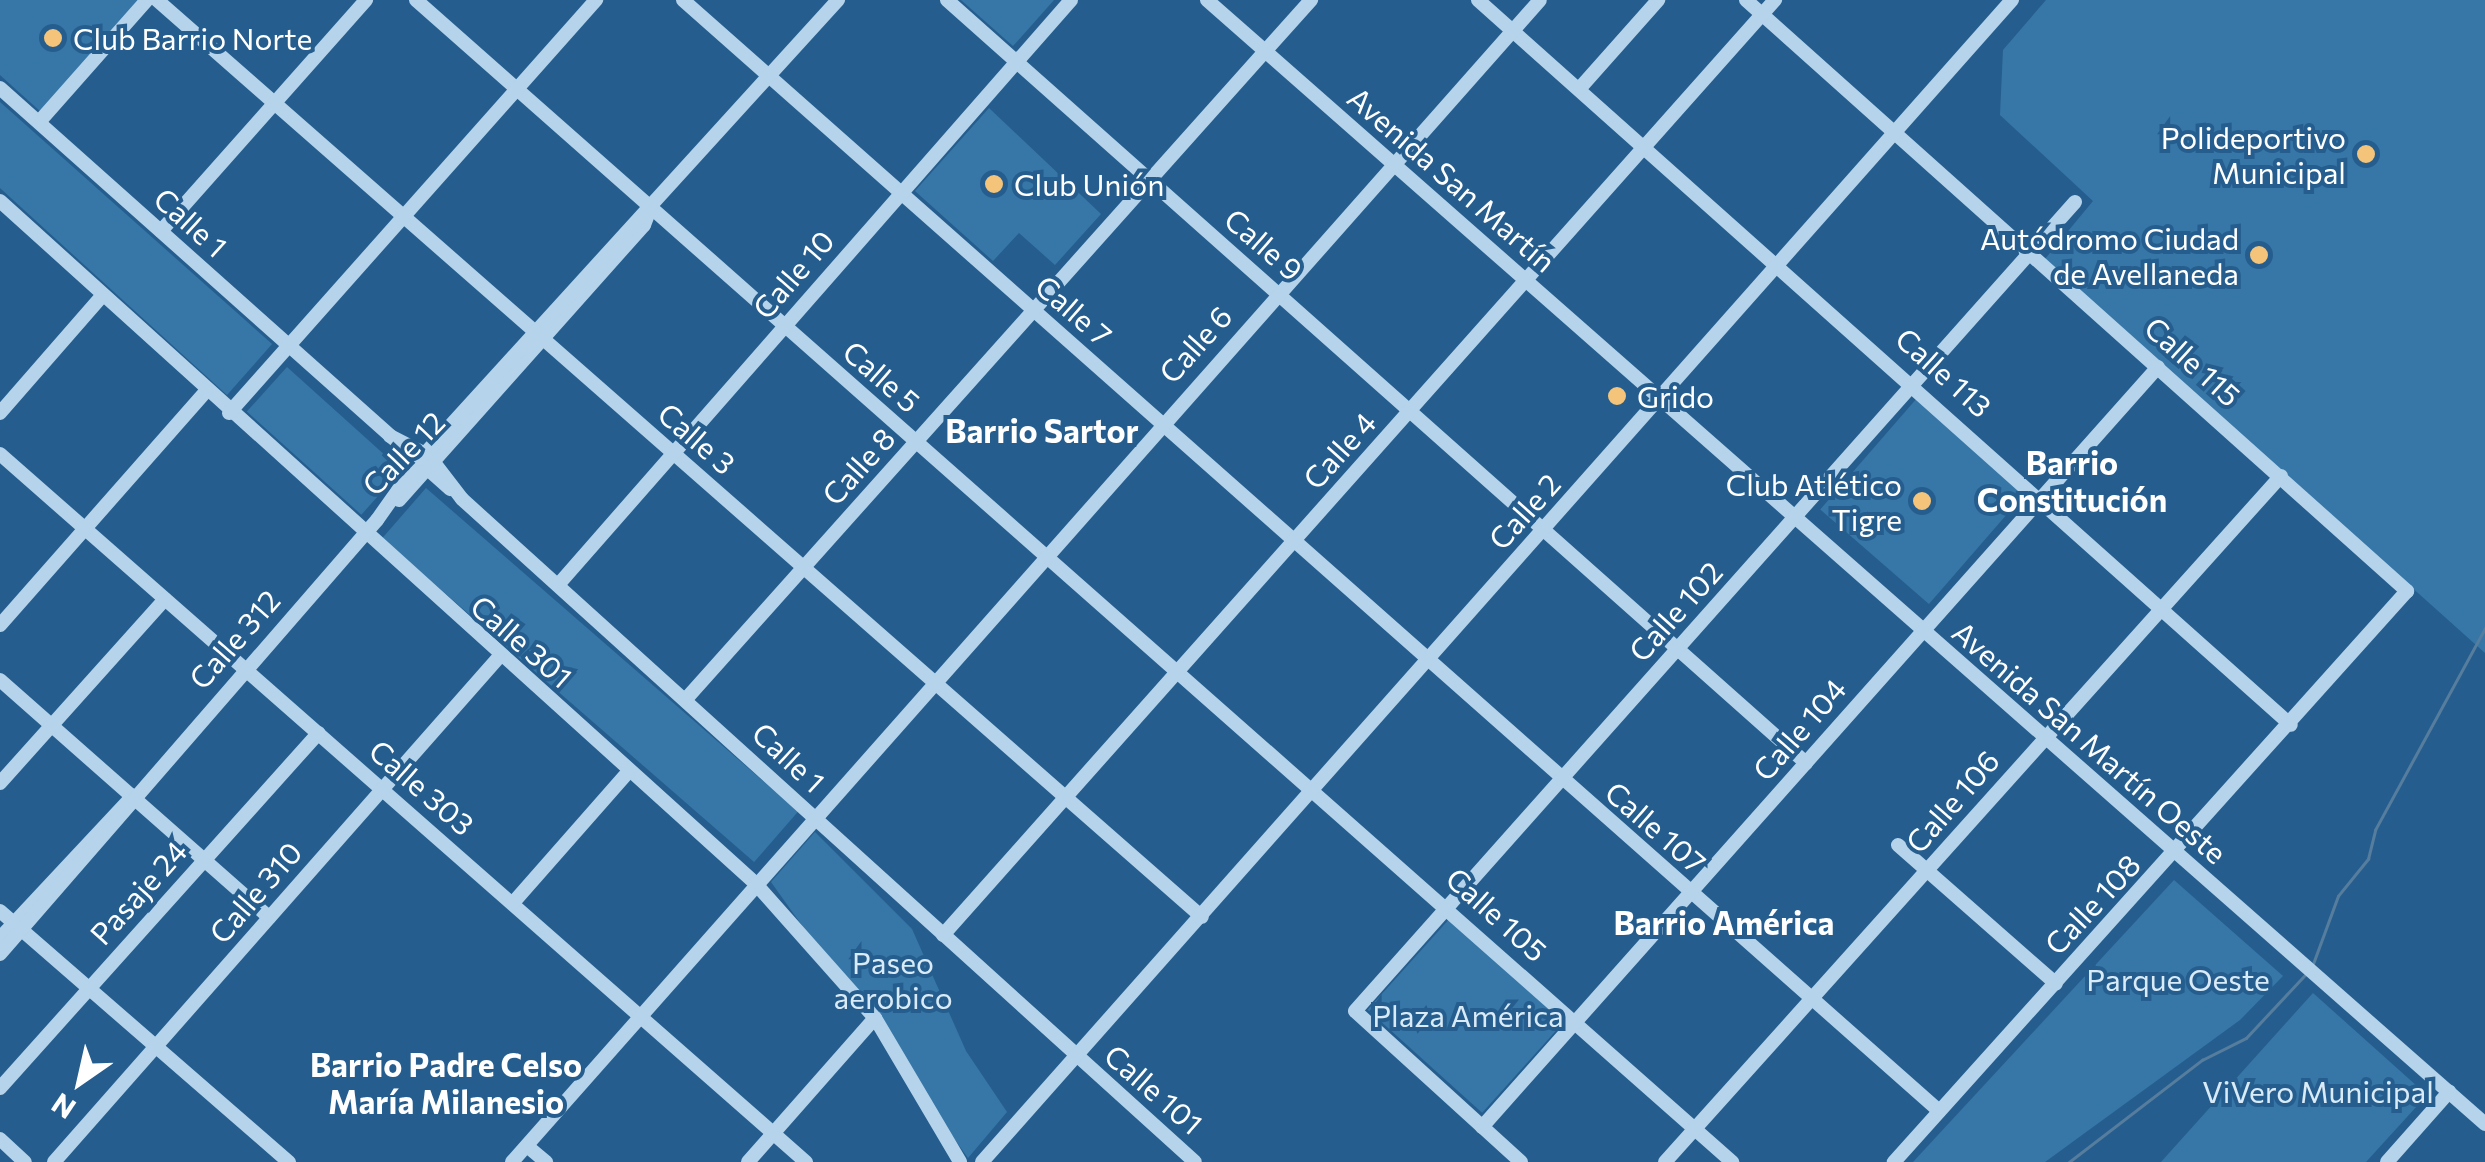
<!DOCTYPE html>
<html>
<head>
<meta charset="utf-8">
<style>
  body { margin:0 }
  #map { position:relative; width:2485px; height:1162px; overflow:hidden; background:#255e8e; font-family:Commissioner,sans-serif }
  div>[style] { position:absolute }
  .green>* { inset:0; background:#3777a8; transform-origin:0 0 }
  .stream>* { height:2.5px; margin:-1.25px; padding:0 1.25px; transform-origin:1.25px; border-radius:1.25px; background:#567d9d }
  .minor>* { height:14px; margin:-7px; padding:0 7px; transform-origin:7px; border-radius:7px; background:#b5d3eb }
  .dots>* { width:28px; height:28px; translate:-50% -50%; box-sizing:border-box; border:5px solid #255e8e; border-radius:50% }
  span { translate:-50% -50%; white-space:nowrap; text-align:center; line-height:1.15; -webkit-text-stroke:8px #255e8e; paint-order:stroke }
  .poi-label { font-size:30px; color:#fff }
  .left { translate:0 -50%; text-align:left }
  .right { translate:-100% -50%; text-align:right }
  .street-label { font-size:30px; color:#fff }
  .park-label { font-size:30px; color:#daebf8 }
  .neighbourhood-label { font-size:32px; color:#fff; font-weight:700 }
  .north { position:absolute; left:30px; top:1032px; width:100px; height:100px; -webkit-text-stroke:8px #255e8e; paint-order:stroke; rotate:214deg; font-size:28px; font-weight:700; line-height:40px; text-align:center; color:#fff }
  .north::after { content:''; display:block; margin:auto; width:35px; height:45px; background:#fff; clip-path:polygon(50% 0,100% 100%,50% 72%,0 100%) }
</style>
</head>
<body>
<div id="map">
  <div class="green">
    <div style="clip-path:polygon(0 0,140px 0,41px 112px,0 75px)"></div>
    <div style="clip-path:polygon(961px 0,1054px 0,1013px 46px)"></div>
    <div style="clip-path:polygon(2046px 0,2485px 0,2485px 653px,2045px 259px,2093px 201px,2000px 115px,2003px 50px)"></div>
    <div style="clip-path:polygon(0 102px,272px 344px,227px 395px,0 188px)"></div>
    <div style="clip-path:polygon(989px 108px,1101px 214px,1055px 265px,1019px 233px,993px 261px,915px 191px)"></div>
    <div style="left:287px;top:367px;width:154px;height:60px;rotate:42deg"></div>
    <div style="left:1918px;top:397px;width:144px;height:149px;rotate:41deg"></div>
    <div style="left:426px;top:488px;width:493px;height:67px;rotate:41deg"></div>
    <div style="clip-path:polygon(815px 832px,912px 929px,966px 1051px,1007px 1112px,968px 1158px,771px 882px)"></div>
    <div style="clip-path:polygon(2174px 880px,2283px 976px,2240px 1020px,2045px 1162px,1913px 1162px)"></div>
    <div style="left:1452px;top:916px;width:154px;height:126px;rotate:42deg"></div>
    <div style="clip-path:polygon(2313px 993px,2427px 1095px,2366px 1162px,2161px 1162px)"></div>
  </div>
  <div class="stream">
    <div style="left:2313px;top:964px;width:72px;rotate:-69.8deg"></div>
    <div style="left:2338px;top:896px;width:48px;rotate:-51deg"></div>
    <div style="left:2368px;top:859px;width:30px;rotate:-76deg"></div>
    <div style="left:2375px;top:830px;width:230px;rotate:-61.4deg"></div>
    <div style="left:2069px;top:1162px;width:168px;rotate:-37.5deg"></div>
    <div style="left:2202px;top:1060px;width:49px;rotate:-26.6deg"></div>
    <div style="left:2246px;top:1038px;width:86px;rotate:-46.9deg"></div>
  </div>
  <div class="minor">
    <div style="left:157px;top:0;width:1390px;rotate:41.27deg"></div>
    <div style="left:416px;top:0;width:1756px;rotate:41.44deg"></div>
    <div style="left:683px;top:0;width:1677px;rotate:41.49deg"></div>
    <div style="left:947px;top:0;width:1149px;rotate:41.61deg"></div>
    <div style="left:1207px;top:0;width:1702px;rotate:41.33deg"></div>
    <div style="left:1478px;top:0;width:1089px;rotate:41.73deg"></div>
    <div style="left:1746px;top:0;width:887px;rotate:41.8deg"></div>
    <div style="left:2407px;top:591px;width:768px;rotate:131.94deg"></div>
    <div style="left:0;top:88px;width:603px;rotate:41.7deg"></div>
    <div style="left:1580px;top:88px;width:118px;rotate:-48.4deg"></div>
    <div style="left:39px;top:122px;width:163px;rotate:-48.5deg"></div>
    <div style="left:0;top:201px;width:1017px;rotate:42.09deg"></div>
    <div style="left:755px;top:883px;width:181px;rotate:48.4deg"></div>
    <div style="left:875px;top:1018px;width:167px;rotate:59.4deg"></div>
    <div style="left:161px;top:231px;width:309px;rotate:-48.4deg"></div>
    <div style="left:0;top:413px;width:155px;rotate:-48.9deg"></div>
    <div style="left:229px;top:413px;width:553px;rotate:-48.38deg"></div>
    <div style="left:390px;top:436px;width:44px;rotate:27.1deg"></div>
    <div style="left:429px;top:456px;width:54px;rotate:52.5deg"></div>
    <div style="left:462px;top:499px;width:988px;rotate:42.13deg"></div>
    <div style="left:0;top:454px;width:1073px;rotate:41.3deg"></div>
    <div style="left:399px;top:500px;width:368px;rotate:-48.3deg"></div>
    <div style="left:644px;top:225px;width:19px;rotate:-69deg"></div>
    <div style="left:558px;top:585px;width:778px;rotate:-48.75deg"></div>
    <div style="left:0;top:625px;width:312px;rotate:-48.6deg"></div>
    <div style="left:0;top:680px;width:359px;rotate:41.4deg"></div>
    <div style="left:686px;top:699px;width:938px;rotate:-48.2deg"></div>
    <div style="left:0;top:783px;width:247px;rotate:-48.1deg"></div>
    <div style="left:1898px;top:845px;width:210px;rotate:41.3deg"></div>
    <div style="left:513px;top:903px;width:176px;rotate:-48.7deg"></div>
    <div style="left:0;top:911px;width:383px;rotate:41deg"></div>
    <div style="left:943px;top:935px;width:1252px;rotate:-48.34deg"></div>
    <div style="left:0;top:938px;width:195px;rotate:-46.9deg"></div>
    <div style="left:0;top:954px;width:575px;rotate:-49.02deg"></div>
    <div style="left:377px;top:520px;width:75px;rotate:-54.8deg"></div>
    <div style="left:420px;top:459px;width:621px;rotate:-47.68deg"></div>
    <div style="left:0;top:1088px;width:477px;rotate:-48.1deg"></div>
    <div style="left:1482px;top:1127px;width:1017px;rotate:-48.35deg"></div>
    <div style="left:0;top:1139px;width:34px;rotate:43deg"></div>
    <div style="left:527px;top:1146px;width:25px;rotate:40deg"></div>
    <div style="left:54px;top:1162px;width:672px;rotate:-48.62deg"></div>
    <div style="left:512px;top:1162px;width:1551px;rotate:-48.5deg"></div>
    <div style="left:748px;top:1162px;width:192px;rotate:-48.6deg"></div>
    <div style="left:982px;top:1162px;width:1553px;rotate:-48.45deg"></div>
    <div style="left:1521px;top:1162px;width:224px;rotate:-137.7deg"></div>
    <div style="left:1355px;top:1011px;width:1083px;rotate:-48.33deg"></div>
    <div style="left:1665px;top:1162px;width:922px;rotate:-48.08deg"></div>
    <div style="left:2387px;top:1162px;width:94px;rotate:-48.5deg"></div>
  </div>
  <div class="dots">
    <div style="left:53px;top:38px;background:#f4c47a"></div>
    <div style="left:2366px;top:154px;background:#f4c47a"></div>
    <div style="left:994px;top:184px;background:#f4c47a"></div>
    <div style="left:2259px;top:255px;background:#f4c47a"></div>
    <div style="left:1617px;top:396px;background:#f4c47a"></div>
    <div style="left:1922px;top:501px;background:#f4c47a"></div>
  </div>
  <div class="poi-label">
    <span class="left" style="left:73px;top:38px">Club Barrio Norte</span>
    <span class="right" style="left:2346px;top:154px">Polideportivo<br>Municipal</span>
    <span class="left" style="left:1014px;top:184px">Club Unión</span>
    <span class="right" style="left:2239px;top:255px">Autódromo Ciudad<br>de Avellaneda</span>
    <span class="left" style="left:1637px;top:396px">Grido</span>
    <span class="right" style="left:1902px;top:501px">Club Atlético<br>Tigre</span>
  </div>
  <div class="street-label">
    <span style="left:1452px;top:179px;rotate:41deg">Avenida San Martín</span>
    <span style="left:191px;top:222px;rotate:42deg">Calle 1</span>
    <span style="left:1264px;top:244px;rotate:41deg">Calle 9</span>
    <span style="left:793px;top:274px;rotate:-49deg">Calle 10</span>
    <span style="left:1074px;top:310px;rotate:41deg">Calle 7</span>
    <span style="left:1195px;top:344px;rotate:-48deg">Calle 6</span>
    <span style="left:2193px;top:361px;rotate:42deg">Calle 115</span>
    <span style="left:1944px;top:372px;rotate:42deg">Calle 113</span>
    <span style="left:882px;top:376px;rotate:41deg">Calle 5</span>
    <span style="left:697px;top:438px;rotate:41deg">Calle 3</span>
    <span style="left:1339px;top:450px;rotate:-48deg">Calle 4</span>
    <span style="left:403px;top:453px;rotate:-46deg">Calle 12</span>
    <span style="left:858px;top:466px;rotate:-48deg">Calle 8</span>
    <span style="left:1524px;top:511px;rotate:-48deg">Calle 2</span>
    <span style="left:1675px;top:611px;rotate:-48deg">Calle 102</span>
    <span style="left:234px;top:639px;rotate:-49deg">Calle 312</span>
    <span style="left:522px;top:641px;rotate:41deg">Calle 301</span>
    <span style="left:1799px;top:729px;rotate:-49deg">Calle 104</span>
    <span style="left:2090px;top:742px;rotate:41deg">Avenida San Martín Oeste</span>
    <span style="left:789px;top:757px;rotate:43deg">Calle 1</span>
    <span style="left:422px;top:787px;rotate:41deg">Calle 303</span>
    <span style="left:1952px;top:801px;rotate:-49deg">Calle 106</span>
    <span style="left:1656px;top:827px;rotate:41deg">Calle 107</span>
    <span style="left:138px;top:892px;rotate:-48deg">Pasaje 24</span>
    <span style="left:255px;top:892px;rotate:-49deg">Calle 310</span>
    <span style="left:2092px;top:904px;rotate:-47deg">Calle 108</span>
    <span style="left:1497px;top:914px;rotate:42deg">Calle 105</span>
    <span style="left:1154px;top:1089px;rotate:41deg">Calle 101</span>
  </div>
  <div class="park-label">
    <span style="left:893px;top:979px">Paseo<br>aerobico</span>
    <span style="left:2178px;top:979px">Parque Oeste</span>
    <span style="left:1468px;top:1015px">Plaza América</span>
    <span style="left:2318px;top:1091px">ViVero Municipal</span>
  </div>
  <div class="neighbourhood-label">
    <span style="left:1042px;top:430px">Barrio Sartor</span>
    <span style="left:2072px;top:481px">Barrio<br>Constitución</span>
    <span style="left:1724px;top:922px">Barrio América</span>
    <span style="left:446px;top:1083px">Barrio Padre Celso<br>María Milanesio</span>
  </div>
  <div class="north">N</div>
</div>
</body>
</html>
